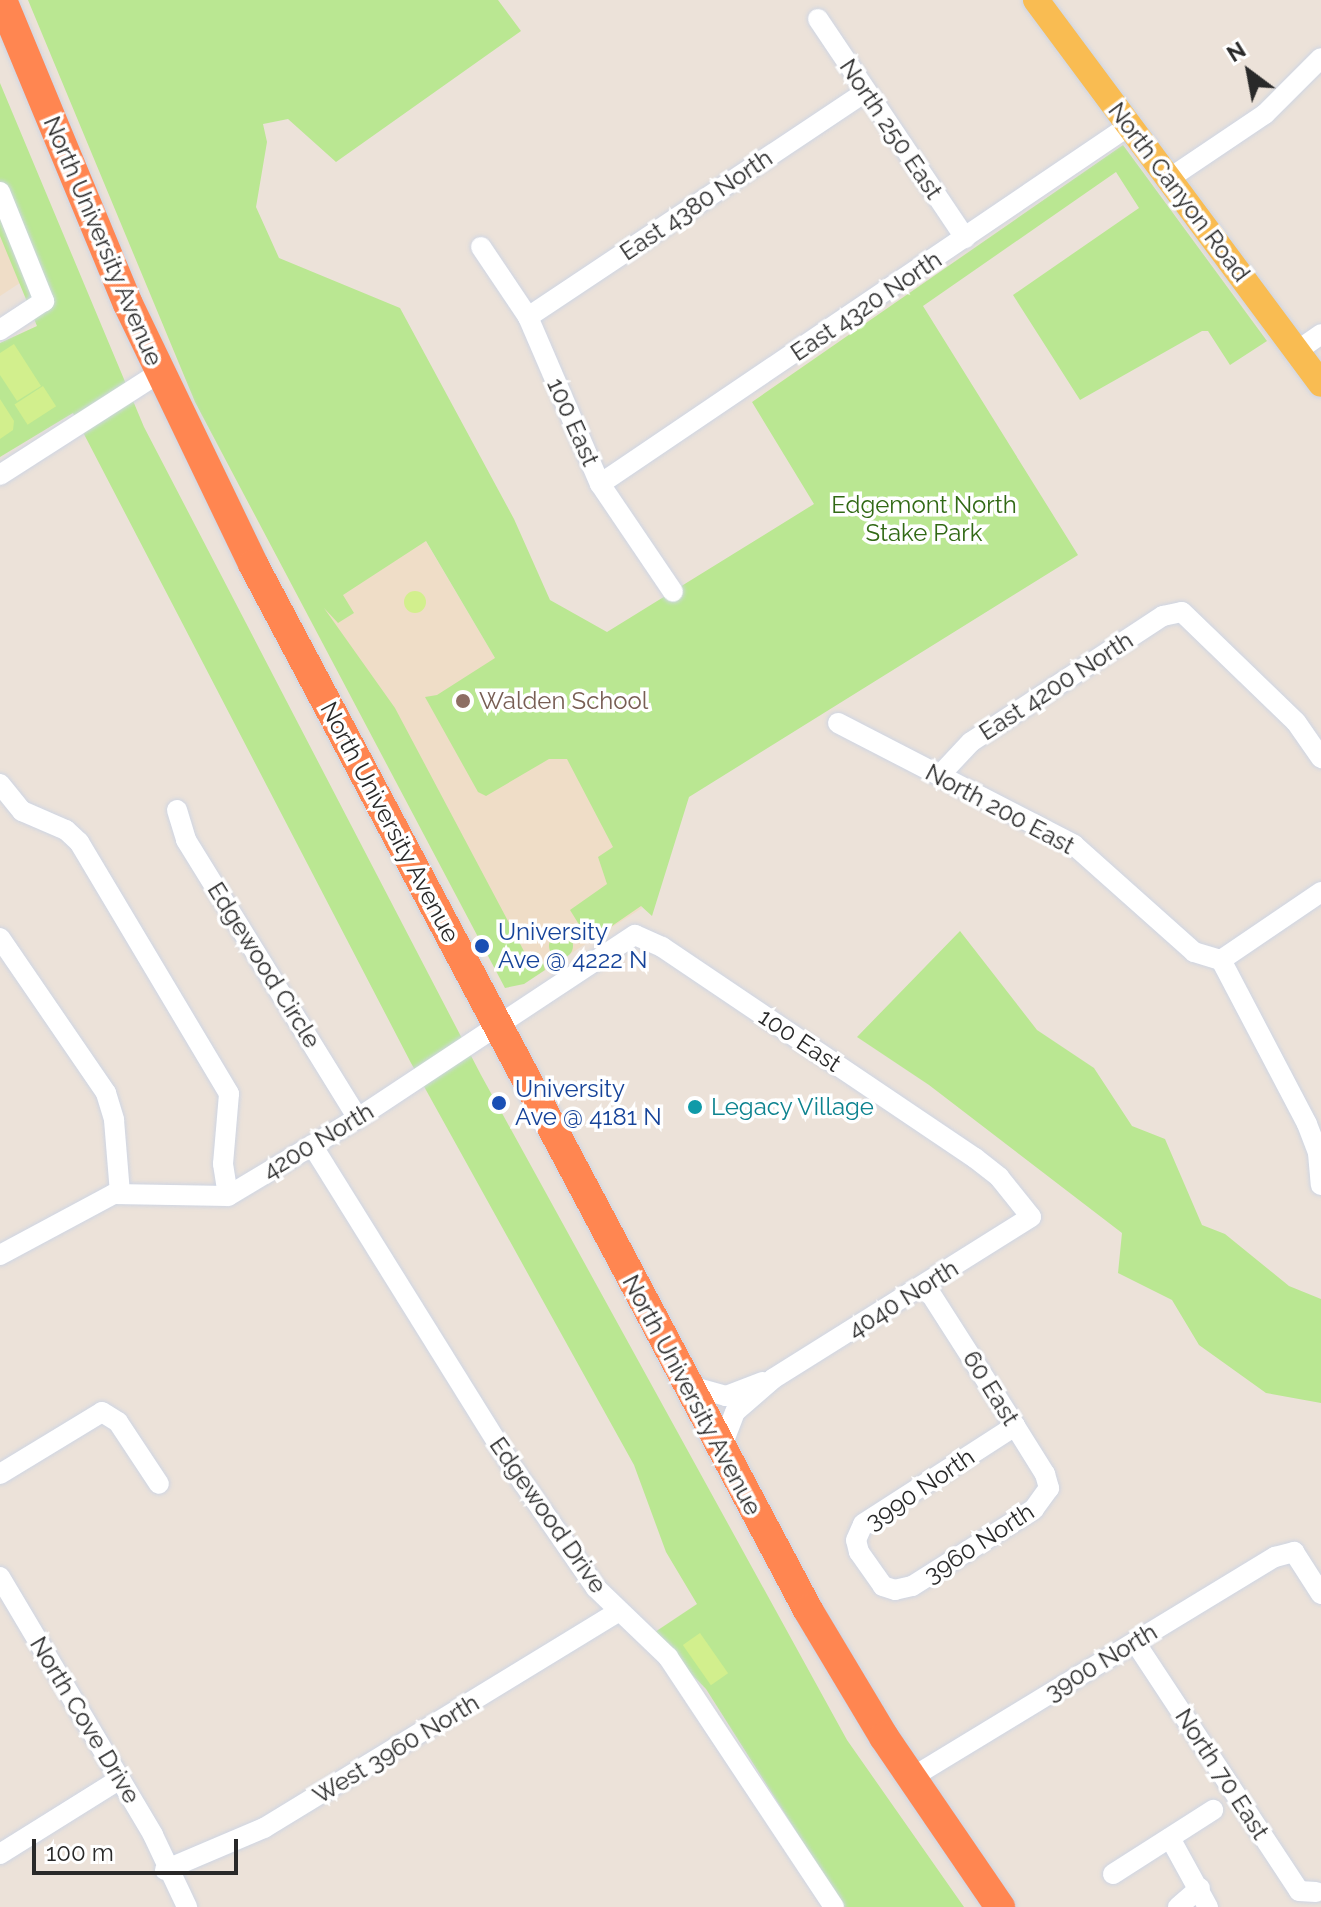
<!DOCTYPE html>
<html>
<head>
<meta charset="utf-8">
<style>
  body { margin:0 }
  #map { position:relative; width:1321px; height:1907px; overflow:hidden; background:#ece2d9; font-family:Raleway,sans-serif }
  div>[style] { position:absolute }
  .education>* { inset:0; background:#efddc7 }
  .green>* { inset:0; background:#bae792 }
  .round { border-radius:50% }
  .pitch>* { inset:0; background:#d2ef8d; transform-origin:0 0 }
  .roads { filter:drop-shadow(0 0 2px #ced5e3) drop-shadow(0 0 2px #ced5e3) }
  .minor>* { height:20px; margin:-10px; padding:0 10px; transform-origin:10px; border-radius:10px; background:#fff }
  .major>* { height:26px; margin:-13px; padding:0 13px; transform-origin:13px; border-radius:13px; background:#f9bc52 }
  .highway>* { height:30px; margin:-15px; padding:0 15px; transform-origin:15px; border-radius:15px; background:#ff8651 }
  .dots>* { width:22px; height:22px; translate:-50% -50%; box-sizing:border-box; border:4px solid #fff; border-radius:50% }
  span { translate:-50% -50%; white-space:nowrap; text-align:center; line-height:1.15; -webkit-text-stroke:7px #fff; paint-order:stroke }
  .street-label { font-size:24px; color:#292929 }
  .park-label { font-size:24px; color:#316915 }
  .education-label { font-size:24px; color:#785e54 }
  .left { translate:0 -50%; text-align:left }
  .transit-label { font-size:24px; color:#164399 }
  .culture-label { font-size:24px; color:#0d838f }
  .north { position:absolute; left:1209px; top:32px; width:80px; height:80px; -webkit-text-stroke:6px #fff; paint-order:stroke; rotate:328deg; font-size:22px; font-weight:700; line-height:32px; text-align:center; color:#292929 }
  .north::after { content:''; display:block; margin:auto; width:28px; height:36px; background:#292929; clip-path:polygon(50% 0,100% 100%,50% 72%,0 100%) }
  .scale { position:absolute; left:32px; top:1839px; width:206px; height:36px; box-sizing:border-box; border:4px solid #292929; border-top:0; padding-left:10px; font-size:24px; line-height:28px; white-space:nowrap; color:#292929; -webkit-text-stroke:6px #fff; paint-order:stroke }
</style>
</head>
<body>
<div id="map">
  <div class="education">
    <div style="clip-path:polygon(0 224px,23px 281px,0 296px)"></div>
    <div style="clip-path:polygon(354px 420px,495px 658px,540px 678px,642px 908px,534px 977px,324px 608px)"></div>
  </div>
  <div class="green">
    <div style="clip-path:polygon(28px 0,498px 0,521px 31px,336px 162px,288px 119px,263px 124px,267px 142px,256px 207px,279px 258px,400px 308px,514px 519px,550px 600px,607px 632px,814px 504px,752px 402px,1123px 145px,1267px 341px,1230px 365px,1208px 331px,1202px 331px,1080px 400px,1013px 295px,1139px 208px,1116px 172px,923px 306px,1078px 555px,689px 797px,652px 916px,641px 906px,596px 937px,583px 931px,570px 910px,607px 884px,598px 857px,613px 847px,567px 759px,549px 759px,486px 796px,478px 792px,425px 697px,437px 695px,495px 658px,426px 541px,343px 595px,354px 613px,338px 623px,324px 608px,395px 708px,526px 955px,532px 959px,537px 952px,543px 963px,545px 970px,524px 984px,505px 988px,195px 402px)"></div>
    <div style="clip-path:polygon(0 83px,144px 427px,481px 1075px,847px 1740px,964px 1907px,844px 1907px,706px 1689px,652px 1634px,697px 1604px,666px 1552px,634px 1465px,411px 1063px,73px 413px,0 457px,0 343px,37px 326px,0 236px)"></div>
    <div style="clip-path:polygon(960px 931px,1037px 1030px,1094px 1068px,1132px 1126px,1165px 1139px,1202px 1225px,1225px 1234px,1289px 1286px,1321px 1299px,1321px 1403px,1266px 1393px,1199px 1345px,1172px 1300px,1118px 1273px,1122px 1233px,929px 1085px,857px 1037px)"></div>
    <div class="round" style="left:549px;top:934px;width:24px;height:24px"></div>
  </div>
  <div class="pitch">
    <div style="clip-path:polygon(14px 344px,41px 386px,17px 401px,0 375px,0 353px)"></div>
    <div style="left:43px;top:386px;width:24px;height:34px;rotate:57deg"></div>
    <div style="clip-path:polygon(0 399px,14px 421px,13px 430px,0 439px)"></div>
    <div class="round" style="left:404px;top:591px;width:22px;height:22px"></div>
    <div style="left:700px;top:1633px;width:49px;height:21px;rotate:55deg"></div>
  </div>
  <div class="roads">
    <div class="minor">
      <div style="left:818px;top:19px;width:264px;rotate:56.1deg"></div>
      <div style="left:1170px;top:178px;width:115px;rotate:-34deg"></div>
      <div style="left:1265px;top:114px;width:79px;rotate:-45deg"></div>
      <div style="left:0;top:192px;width:118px;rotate:68deg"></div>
      <div style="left:44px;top:301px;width:53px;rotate:146.6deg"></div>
      <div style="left:481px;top:247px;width:84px;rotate:56.1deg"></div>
      <div style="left:528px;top:317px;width:182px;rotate:66.7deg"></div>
      <div style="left:600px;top:484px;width:130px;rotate:55.9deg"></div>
      <div style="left:528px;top:317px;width:405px;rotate:-33.7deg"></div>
      <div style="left:1297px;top:351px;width:29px;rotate:-35deg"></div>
      <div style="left:0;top:475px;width:189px;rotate:-32.7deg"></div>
      <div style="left:600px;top:484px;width:640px;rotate:-34.11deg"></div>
      <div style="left:838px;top:723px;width:266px;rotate:27.3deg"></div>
      <div style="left:1074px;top:845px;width:161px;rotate:41.7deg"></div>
      <div style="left:1194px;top:952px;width:28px;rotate:17deg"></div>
      <div style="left:1221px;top:960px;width:185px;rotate:62.3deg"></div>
      <div style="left:1307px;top:1124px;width:31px;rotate:69deg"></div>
      <div style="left:1318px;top:1153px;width:32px;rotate:85deg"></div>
      <div style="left:940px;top:775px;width:45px;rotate:-46.8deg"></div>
      <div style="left:971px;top:742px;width:230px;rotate:-33.3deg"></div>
      <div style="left:1163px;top:616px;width:19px;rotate:-12deg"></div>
      <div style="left:1182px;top:612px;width:158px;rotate:44deg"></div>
      <div style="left:1296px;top:722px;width:44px;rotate:55.2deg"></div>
      <div style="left:0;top:784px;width:35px;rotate:51deg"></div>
      <div style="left:22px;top:811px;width:48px;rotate:23.4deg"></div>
      <div style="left:66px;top:830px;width:18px;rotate:43deg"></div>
      <div style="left:79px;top:842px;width:293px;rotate:59.2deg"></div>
      <div style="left:229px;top:1094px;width:70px;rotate:94.9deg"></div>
      <div style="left:223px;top:1164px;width:32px;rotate:81deg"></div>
      <div style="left:177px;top:810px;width:31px;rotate:73deg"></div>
      <div style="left:186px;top:840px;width:327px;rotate:58.3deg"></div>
      <div style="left:0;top:938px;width:188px;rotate:55.6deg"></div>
      <div style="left:106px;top:1093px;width:28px;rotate:73deg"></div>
      <div style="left:114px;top:1120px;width:73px;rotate:85.3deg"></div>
      <div style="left:1221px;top:960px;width:121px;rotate:-34.2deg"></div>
      <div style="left:312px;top:1145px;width:384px;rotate:58.1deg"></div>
      <div style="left:515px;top:1471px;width:142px;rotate:55.3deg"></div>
      <div style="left:596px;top:1588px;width:100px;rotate:43.8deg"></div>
      <div style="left:668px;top:1657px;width:300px;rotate:56.4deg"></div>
      <div style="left:0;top:1255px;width:129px;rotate:-28.2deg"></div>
      <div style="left:114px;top:1194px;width:114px;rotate:1deg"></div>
      <div style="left:228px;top:1196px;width:152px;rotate:-31deg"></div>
      <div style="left:358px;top:1118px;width:332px;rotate:-33.5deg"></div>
      <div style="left:635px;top:935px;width:30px;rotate:24deg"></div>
      <div style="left:662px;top:947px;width:377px;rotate:34deg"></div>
      <div style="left:975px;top:1158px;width:31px;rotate:38deg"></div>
      <div style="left:999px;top:1177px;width:51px;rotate:51.3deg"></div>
      <div style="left:1031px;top:1217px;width:305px;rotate:147.9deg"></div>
      <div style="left:773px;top:1379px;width:50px;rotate:139deg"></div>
      <div style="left:735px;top:1412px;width:40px;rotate:111deg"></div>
      <div style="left:925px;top:1285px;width:167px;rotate:57.4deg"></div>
      <div style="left:1015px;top:1426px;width:57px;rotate:58deg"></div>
      <div style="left:1045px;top:1474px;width:15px;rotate:74deg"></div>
      <div style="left:1049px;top:1488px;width:26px;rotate:126deg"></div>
      <div style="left:1034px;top:1509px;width:144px;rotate:147.7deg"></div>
      <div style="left:912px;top:1586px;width:17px;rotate:167deg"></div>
      <div style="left:895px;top:1590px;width:13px;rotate:-162deg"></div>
      <div style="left:883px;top:1586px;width:42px;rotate:-125.2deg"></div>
      <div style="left:859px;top:1552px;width:12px;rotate:-104deg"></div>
      <div style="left:856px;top:1540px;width:17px;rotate:-66deg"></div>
      <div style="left:863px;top:1524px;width:181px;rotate:-32.8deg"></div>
      <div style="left:687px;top:1385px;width:41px;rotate:15.8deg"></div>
      <div style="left:726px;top:1396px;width:39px;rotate:-21deg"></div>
      <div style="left:0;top:1474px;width:119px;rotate:-31.3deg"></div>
      <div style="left:102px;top:1412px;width:19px;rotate:32deg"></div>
      <div style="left:118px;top:1422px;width:74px;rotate:56.5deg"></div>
      <div style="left:0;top:1577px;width:300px;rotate:59.3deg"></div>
      <div style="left:153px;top:1835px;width:80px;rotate:64.7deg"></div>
      <div style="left:1135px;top:1642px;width:298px;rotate:56.6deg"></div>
      <div style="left:1299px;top:1891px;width:17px;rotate:3deg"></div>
      <div style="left:911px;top:1778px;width:426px;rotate:-31.3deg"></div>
      <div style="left:1275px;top:1557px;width:20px;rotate:-15deg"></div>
      <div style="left:1294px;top:1552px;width:50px;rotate:57.3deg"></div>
      <div style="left:1170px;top:1838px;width:79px;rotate:61.2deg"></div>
      <div style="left:0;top:1854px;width:142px;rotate:-32deg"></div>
      <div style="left:165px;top:1870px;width:108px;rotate:-23deg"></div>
      <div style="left:264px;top:1828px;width:415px;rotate:-31.4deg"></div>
      <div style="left:1113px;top:1874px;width:119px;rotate:-32.6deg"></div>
      <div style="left:1178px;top:1907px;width:29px;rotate:-41deg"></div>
    </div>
    <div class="major">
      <div style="left:1036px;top:0;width:478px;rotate:53.4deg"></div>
    </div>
    <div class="highway">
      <div style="left:2px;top:0;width:329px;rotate:67.5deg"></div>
      <div style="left:128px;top:304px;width:288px;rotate:64.3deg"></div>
      <div style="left:253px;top:564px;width:1184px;rotate:62.05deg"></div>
      <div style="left:808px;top:1610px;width:148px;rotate:59.1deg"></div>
      <div style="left:884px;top:1737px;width:206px;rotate:55.7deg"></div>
    </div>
  </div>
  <div class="dots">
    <div style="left:463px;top:701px;background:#8d6e63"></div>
    <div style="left:482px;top:946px;background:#1a4fb4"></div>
    <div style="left:499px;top:1103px;background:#1a4fb4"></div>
    <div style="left:695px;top:1107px;background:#0f9aa8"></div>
  </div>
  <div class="street-label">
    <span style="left:891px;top:129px;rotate:56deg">North 250 East</span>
    <span style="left:1179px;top:192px;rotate:53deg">North Canyon Road</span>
    <span style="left:696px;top:205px;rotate:-34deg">East 4380 North</span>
    <span style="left:103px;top:241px;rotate:67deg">North University Avenue</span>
    <span style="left:866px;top:306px;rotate:-34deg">East 4320 North</span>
    <span style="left:573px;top:422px;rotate:66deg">100 East</span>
    <span style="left:1056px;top:686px;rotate:-33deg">East 4200 North</span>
    <span style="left:1000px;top:809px;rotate:28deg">North 200 East</span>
    <span style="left:390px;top:822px;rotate:62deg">North University Avenue</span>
    <span style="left:264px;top:965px;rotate:58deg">Edgewood Circle</span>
    <span style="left:800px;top:1040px;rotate:34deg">100 East</span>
    <span style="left:318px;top:1141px;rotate:-31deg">4200 North</span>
    <span style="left:903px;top:1299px;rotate:-32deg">4040 North</span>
    <span style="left:991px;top:1388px;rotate:58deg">60 East</span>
    <span style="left:692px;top:1395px;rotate:62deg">North University Avenue</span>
    <span style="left:920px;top:1489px;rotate:-34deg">3990 North</span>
    <span style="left:548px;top:1515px;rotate:55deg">Edgewood Drive</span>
    <span style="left:979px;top:1543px;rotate:-33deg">3960 North</span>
    <span style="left:1101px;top:1662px;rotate:-31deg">3900 North</span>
    <span style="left:85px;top:1720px;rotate:59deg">North Cove Drive</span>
    <span style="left:396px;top:1749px;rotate:-31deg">West 3960 North</span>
    <span style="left:1222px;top:1774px;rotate:57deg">North 70 East</span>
  </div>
  <div class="park-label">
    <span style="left:924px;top:519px">Edgemont North<br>Stake Park</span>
  </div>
  <div class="education-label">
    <span class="left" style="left:479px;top:701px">Walden School</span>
  </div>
  <div class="transit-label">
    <span class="left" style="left:498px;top:946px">University<br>Ave @ 4222 N</span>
    <span class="left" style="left:515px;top:1103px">University<br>Ave @ 4181 N</span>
  </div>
  <div class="culture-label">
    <span class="left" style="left:711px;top:1107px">Legacy Village</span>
  </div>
  <div class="north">N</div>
  <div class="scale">100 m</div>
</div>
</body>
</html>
